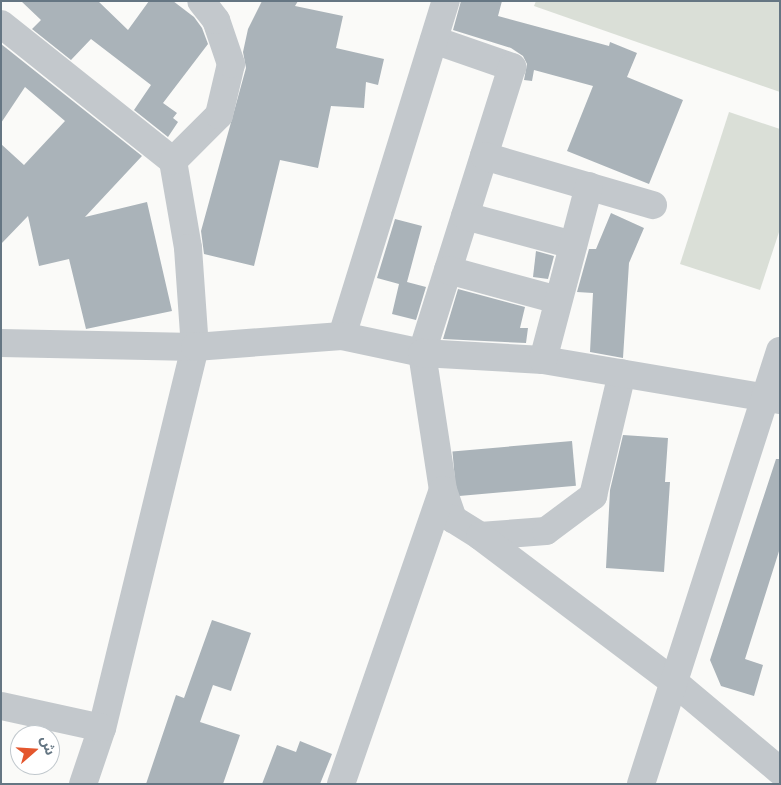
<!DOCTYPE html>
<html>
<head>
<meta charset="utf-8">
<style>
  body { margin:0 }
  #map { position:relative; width:781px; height:785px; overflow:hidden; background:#fafaf8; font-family:"Roboto Condensed","Noto Sans Arabic",sans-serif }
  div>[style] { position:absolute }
  .green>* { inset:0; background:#dadfd7 }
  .building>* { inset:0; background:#aab3b9; transform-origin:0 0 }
  .minor>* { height:28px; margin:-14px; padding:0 14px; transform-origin:14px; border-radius:14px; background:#c3c8cc }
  span { translate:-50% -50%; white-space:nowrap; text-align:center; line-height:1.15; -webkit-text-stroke:5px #fff; paint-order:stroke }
  .frame { position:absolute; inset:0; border:2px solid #657683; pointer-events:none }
  .north { position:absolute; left:10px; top:725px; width:50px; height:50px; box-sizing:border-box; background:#fff; border:1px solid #c1c8cd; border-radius:50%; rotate:71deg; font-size:14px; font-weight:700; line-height:20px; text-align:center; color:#657683 }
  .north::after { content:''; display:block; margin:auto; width:18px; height:22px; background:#e4572e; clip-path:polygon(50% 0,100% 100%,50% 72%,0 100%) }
</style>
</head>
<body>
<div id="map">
  <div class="green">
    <div style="clip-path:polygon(536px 1px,780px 1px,780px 92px,534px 6px)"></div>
    <div style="clip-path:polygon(729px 112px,780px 129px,780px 229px,760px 290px,680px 264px)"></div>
  </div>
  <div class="building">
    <div style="clip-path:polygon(21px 1px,98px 1px,128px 30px,149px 1px,173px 1px,194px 17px,202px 28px,208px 44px,163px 103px,177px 113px,173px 118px,178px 122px,168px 137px,134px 110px,151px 85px,91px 39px,71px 60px,32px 29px,41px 20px)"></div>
    <div style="clip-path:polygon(262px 1px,298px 1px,295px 6px,343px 16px,336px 48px,384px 59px,378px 85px,366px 82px,364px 108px,331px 106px,318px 168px,280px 160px,254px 266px,204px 254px,201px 231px,246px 68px,243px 52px,248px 29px)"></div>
    <div style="clip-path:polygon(461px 1px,502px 1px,498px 16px,609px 46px,610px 42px,637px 53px,627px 77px,683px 100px,649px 184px,567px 151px,593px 86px,534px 70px,532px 81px,524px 80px,527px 64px,523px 56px,511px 48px,453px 30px)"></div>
    <div style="clip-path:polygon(1px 44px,142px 156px,85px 217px,147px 202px,172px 311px,86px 329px,69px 259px,39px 266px,28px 216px,1px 244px,1px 144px,24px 165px,65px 121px,25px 87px,1px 123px)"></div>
    <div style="clip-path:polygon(611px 213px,644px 228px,629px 263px,623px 358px,590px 352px,593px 293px,577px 292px,589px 249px,596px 249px)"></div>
    <div style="clip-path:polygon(395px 219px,422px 226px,407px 282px,426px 287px,416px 320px,392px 314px,399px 284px,377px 278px)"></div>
    <div style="clip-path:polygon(536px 251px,554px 256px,548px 279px,533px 277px)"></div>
    <div style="clip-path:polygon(458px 289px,525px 307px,520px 328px,528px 328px,526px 343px,443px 339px)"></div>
    <div style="clip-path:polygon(623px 435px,668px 438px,665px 482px,670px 482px,664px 572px,606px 568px,610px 490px)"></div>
    <div style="left:572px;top:441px;width:45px;height:120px;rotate:85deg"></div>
    <div style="clip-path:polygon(776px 459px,780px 459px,780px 548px,745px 659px,763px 665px,754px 696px,721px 686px,710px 660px)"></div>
    <div style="clip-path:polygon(212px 620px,251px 633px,231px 691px,213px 685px,200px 722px,240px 735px,223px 784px,146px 784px,176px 695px,184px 698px)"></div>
    <div style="clip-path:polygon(300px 741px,332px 754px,320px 784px,262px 784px,277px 745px,296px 752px)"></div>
  </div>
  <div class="minor">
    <div style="left:1px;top:24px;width:220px;rotate:38.5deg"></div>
    <div style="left:173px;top:161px;width:88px;rotate:80.2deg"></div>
    <div style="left:188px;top:248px;width:99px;rotate:86deg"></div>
    <div style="left:195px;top:347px;width:392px;rotate:103.7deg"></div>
    <div style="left:102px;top:728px;width:59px;rotate:108.7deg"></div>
    <div style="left:434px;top:40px;width:83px;rotate:19.1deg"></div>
    <div style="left:512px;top:67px;width:300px;rotate:107.5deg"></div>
    <div style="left:422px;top:353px;width:139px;rotate:81.3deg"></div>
    <div style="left:443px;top:490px;width:31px;rotate:71deg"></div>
    <div style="left:453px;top:519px;width:32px;rotate:32deg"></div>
    <div style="left:480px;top:536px;width:66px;rotate:-4.3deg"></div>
    <div style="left:546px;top:531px;width:59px;rotate:-36.7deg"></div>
    <div style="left:593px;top:496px;width:126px;rotate:-76.7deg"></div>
    <div style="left:484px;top:156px;width:176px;rotate:16.2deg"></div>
    <div style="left:173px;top:161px;width:65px;rotate:-45deg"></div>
    <div style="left:219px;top:115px;width:52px;rotate:-76.8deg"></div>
    <div style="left:231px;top:64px;width:46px;rotate:-108.8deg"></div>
    <div style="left:216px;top:20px;width:24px;rotate:-128deg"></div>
    <div style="left:465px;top:216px;width:112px;rotate:15deg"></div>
    <div style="left:448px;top:270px;width:114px;rotate:15.3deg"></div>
    <div style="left:342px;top:336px;width:351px;rotate:-72.8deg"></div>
    <div style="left:1px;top:343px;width:194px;rotate:1.2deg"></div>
    <div style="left:195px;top:347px;width:147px;rotate:-4.3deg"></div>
    <div style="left:342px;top:336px;width:82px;rotate:12deg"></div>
    <div style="left:422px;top:353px;width:121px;rotate:3.3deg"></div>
    <div style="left:543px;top:360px;width:240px;rotate:9.6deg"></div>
    <div style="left:543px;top:360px;width:180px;rotate:-75.2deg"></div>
    <div style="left:480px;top:536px;width:243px;rotate:37deg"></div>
    <div style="left:674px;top:682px;width:138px;rotate:40deg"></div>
    <div style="left:1px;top:706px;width:103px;rotate:12.3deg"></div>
    <div style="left:341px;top:784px;width:311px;rotate:-70.9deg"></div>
    <div style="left:641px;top:784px;width:455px;rotate:-72.2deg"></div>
  </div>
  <div class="frame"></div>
  <div class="north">ش</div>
</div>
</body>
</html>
